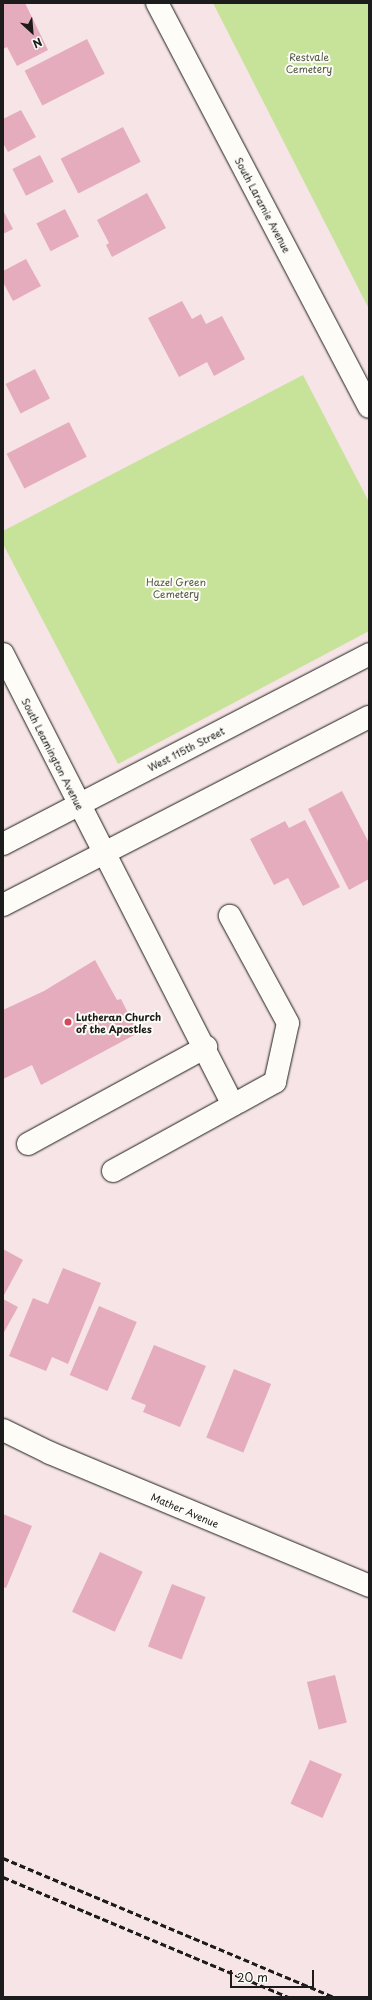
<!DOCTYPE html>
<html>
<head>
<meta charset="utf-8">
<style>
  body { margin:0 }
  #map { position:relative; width:372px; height:2000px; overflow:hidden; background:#f6e4e6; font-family:"Playpen Sans",sans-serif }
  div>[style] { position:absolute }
  .green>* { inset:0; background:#c7e299 }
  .building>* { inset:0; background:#e5acbe; transform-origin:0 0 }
  .roads { filter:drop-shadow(0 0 1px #1c1c1c) drop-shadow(0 0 1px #1c1c1c) }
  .minor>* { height:22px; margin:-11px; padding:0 11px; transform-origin:11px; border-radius:11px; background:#fdfcf7 }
  .rail>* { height:3px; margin-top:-1.5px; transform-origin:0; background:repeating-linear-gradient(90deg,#1c1c1c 0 6px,transparent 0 9px) }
  .dots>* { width:11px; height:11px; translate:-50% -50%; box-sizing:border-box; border:2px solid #fdfcf7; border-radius:50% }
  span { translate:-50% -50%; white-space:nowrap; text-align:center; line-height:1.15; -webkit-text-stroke:4px #fdfcf7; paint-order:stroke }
  .park-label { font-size:10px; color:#4f5742 }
  .street-label { font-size:10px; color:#1c1c1c }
  .poi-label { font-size:10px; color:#1c1c1c; font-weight:700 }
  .left { translate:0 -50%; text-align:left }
  .frame { position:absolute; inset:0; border:4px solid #1c1c1c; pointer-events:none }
  .north { position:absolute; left:12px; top:12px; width:40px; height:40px; -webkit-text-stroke:3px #fdfcf7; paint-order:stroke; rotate:154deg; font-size:11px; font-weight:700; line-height:16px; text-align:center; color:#1c1c1c }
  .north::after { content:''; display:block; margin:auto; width:14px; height:18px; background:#1c1c1c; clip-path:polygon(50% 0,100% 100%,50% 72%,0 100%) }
  .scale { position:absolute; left:230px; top:1970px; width:84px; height:18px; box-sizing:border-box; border:2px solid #1c1c1c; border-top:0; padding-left:5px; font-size:12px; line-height:14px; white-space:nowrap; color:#1c1c1c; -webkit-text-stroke:3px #fdfcf7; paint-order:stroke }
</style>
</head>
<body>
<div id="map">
  <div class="green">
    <div style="clip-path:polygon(213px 3px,369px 3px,369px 309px)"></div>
    <div style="clip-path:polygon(303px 375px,369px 502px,369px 631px,118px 764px,3px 544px,3px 531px)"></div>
  </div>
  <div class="building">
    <div style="clip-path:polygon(3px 3px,25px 3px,48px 50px,17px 66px,7px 47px,3px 49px)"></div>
    <div style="left:87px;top:39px;width:39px;height:70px;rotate:63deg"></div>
    <div style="clip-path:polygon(21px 110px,36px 137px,8px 152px,3px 143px,3px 119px)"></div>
    <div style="left:123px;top:127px;width:39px;height:70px;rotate:63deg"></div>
    <div style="left:40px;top:155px;width:30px;height:31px;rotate:63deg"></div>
    <div style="clip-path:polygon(147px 193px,166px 228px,112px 257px,106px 245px,109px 243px,97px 220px)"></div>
    <div style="left:65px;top:209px;width:31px;height:32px;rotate:63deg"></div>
    <div style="clip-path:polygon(3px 210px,13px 229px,3px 234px)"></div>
    <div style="clip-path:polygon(26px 259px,41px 286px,13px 301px,3px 282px,3px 271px)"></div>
    <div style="clip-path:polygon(182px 301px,192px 319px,201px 314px,206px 324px,222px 316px,245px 359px,214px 376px,207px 362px,179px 377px,148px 318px)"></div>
    <div style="left:35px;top:369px;width:33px;height:33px;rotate:63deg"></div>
    <div style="left:69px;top:422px;width:39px;height:70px;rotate:63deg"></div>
    <div style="clip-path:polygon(342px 791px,369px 843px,369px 879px,349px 890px,308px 809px)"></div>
    <div style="clip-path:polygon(305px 820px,340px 887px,303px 906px,288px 878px,274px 885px,250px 839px,285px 821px,289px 828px)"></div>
    <div style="clip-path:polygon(95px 960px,117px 1000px,121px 999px,138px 1033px,41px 1085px,32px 1065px,3px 1079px,3px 1010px,44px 991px)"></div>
    <div style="clip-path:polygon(3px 1249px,23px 1260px,3px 1297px)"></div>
    <div style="clip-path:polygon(63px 1268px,101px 1283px,68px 1364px,52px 1357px,46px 1371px,9px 1356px,33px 1298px,48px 1304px)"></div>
    <div style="clip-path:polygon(3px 1299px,18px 1307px,3px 1334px)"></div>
    <div style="left:99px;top:1306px;width:41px;height:75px;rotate:23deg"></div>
    <div style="clip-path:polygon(154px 1345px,206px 1366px,180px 1427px,143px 1412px,146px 1405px,131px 1399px)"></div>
    <div style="left:234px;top:1369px;width:40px;height:74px;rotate:22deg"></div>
    <div style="clip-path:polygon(3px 1514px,32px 1526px,6px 1588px,3px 1587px)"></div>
    <div style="left:100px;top:1552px;width:47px;height:66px;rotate:25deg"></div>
    <div style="left:172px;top:1584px;width:36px;height:67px;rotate:21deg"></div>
    <div style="left:335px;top:1675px;width:49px;height:29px;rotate:76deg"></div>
    <div style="left:310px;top:1760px;width:35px;height:48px;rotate:24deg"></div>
  </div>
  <div class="roads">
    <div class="minor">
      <div style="left:157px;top:3px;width:456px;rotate:62.3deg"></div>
      <div style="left:3px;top:654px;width:506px;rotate:62.98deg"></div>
      <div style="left:3px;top:844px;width:412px;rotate:-27.4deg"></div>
      <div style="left:3px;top:905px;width:411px;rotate:-27.2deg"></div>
      <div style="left:28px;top:1144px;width:203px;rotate:-28.6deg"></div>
      <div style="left:113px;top:1171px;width:185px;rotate:-28.8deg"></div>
      <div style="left:275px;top:1082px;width:60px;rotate:-77.6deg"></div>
      <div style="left:288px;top:1023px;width:122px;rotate:-118.5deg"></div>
      <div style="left:3px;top:1430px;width:52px;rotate:26.1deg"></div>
      <div style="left:50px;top:1453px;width:346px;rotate:22.6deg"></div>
    </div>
  </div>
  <div class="rail">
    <div style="left:3px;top:1858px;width:358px;rotate:22.8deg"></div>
    <div style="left:3px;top:1877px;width:310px;rotate:22.8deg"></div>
  </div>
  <div class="dots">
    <div style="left:68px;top:1022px;background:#d1495b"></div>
  </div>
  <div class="park-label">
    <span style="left:309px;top:62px">Restvale<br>Cemetery</span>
    <span style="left:176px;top:587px">Hazel Green<br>Cemetery</span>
  </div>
  <div class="street-label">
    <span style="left:263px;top:205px;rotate:62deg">South Laramie Avenue</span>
    <span style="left:186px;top:749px;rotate:-27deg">West 115th Street</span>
    <span style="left:53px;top:754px;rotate:63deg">South Leamington Avenue</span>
    <span style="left:185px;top:1510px;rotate:23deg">Mather Avenue</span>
  </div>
  <div class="poi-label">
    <span class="left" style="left:76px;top:1022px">Lutheran Church<br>of the Apostles</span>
  </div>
  <div class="frame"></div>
  <div class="north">N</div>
  <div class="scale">20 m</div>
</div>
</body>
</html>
